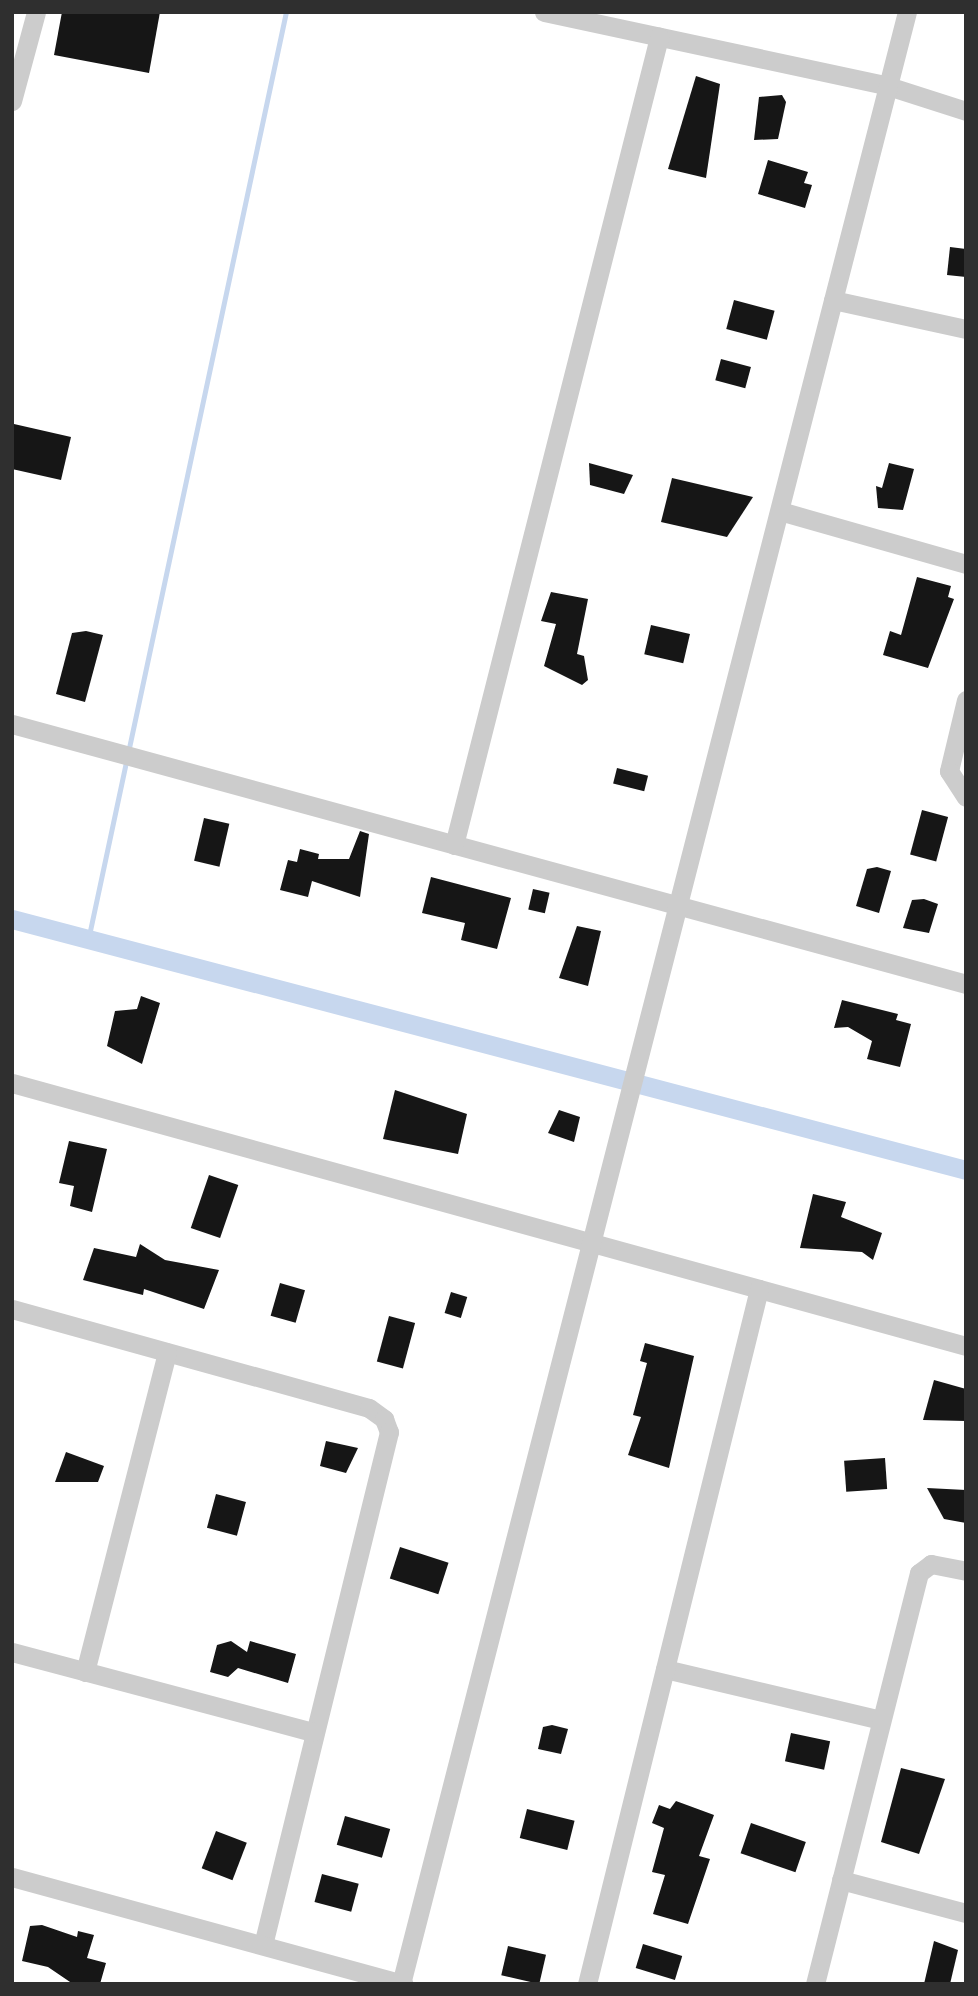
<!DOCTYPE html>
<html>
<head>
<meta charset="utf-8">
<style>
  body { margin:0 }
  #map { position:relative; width:978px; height:1996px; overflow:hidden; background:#fff; font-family:"Nunito Sans",sans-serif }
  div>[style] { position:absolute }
  .stream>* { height:5px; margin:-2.5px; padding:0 2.5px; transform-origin:2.5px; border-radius:2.5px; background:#c7d7ee }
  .canal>* { height:19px; margin:-9.5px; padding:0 9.5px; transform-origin:9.5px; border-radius:9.5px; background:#c7d7ee }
  .building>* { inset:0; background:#161616; transform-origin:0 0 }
  .street>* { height:19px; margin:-9.5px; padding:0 9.5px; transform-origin:9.5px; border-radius:9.5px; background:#ccc }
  span { translate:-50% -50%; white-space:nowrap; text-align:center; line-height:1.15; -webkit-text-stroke:7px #fff; paint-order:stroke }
  .frame { position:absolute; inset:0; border:14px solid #2f2f2f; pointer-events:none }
</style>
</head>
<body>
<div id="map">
  <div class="stream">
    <div style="left:88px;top:940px;width:949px;rotate:-77.96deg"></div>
  </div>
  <div class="canal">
    <div style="left:12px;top:919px;width:986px;rotate:14.74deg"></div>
  </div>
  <div class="building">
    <div style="clip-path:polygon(62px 12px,160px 12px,149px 73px,54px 55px)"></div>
    <div style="clip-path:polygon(696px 76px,720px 84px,706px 178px,668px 169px)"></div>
    <div style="clip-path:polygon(782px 95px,786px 102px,778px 139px,754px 140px,759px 97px)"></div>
    <div style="clip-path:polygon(768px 160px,808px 172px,804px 183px,812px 185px,805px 208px,758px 194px)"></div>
    <div style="clip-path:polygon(950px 247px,966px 249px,966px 277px,947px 275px)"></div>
    <div style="left:734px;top:300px;width:42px;height:30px;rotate:15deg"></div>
    <div style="left:721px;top:359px;width:31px;height:22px;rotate:15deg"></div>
    <div style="clip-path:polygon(14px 424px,71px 437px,61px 480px,12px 469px)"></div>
    <div style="clip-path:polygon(589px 463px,633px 475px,624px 494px,590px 485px)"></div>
    <div style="clip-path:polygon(889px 463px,914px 469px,903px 510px,878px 508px,876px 486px,882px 488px)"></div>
    <div style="clip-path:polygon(672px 478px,753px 497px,727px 537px,661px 522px)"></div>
    <div style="clip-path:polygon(917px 577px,951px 586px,948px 597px,954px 599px,928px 668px,883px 655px,890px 631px,901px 635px)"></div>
    <div style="clip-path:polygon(551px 592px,588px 599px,577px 654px,584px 656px,588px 680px,582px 685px,544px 666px,556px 624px,541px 621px)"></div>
    <div style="left:651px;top:625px;width:40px;height:30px;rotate:13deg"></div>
    <div style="clip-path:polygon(86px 631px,103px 635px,85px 702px,56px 694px,72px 633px)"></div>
    <div style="left:617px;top:768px;width:32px;height:16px;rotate:14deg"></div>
    <div style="left:922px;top:810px;width:27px;height:46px;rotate:15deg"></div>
    <div style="left:204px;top:818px;width:26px;height:44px;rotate:13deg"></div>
    <div style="clip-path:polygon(360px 831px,369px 834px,360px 897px,312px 881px,308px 897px,280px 890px,288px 860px,297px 862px,300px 849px,319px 854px,318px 859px,349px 859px)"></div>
    <div style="clip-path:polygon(877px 867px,891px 871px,879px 913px,856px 906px,867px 869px)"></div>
    <div style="clip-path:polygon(431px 877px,511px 898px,497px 949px,461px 940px,465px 923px,422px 913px)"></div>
    <div style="left:533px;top:889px;width:17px;height:21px;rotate:13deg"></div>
    <div style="clip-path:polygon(924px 899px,938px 904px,929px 933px,903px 928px,912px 900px)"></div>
    <div style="clip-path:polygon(577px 926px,601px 931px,588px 986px,559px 978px)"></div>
    <div style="clip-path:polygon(141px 996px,160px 1003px,142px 1064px,107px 1046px,115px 1011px,137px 1009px)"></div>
    <div style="clip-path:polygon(842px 1000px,898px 1014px,896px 1020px,911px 1024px,900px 1067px,867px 1059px,872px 1041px,848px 1027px,834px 1028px)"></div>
    <div style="clip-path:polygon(395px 1090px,467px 1114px,458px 1154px,383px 1139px)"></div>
    <div style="clip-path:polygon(559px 1110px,580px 1117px,574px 1142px,548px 1133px)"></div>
    <div style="clip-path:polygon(69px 1141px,107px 1149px,92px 1212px,70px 1206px,74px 1186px,59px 1183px)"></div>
    <div style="left:209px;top:1175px;width:31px;height:56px;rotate:19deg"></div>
    <div style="clip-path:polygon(813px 1194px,846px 1202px,841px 1217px,882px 1233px,873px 1260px,862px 1252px,800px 1248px)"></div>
    <div style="clip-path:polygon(140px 1244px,165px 1260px,219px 1270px,204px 1309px,144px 1289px,143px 1295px,83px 1280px,94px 1248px,136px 1257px)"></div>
    <div style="left:280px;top:1283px;width:26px;height:34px;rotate:16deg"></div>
    <div style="left:451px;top:1292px;width:17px;height:22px;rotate:17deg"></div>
    <div style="left:389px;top:1316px;width:27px;height:47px;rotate:15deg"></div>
    <div style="clip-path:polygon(645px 1343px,694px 1356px,669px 1468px,628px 1455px,641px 1417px,633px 1415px,647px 1363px,640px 1361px)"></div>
    <div style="clip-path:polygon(934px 1380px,966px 1389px,966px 1421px,923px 1420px)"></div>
    <div style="clip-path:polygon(326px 1441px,358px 1448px,346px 1473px,320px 1466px)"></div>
    <div style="clip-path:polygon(66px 1452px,104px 1466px,98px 1482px,55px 1482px)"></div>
    <div style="left:885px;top:1458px;width:31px;height:41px;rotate:86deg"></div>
    <div style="clip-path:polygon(927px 1488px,966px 1490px,966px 1523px,944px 1519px)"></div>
    <div style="left:216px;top:1494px;width:31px;height:35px;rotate:15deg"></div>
    <div style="left:400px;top:1547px;width:51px;height:33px;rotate:18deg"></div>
    <div style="clip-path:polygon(231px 1641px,247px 1652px,250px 1641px,296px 1654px,288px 1683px,238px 1668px,228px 1677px,210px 1672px,217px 1645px)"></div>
    <div style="clip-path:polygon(552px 1725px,568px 1729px,561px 1754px,538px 1749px,543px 1727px)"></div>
    <div style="left:791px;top:1733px;width:40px;height:29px;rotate:12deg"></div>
    <div style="clip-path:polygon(901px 1768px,945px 1779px,919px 1854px,881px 1842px)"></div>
    <div style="clip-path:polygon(676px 1801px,714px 1815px,699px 1856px,710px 1859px,688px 1924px,653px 1914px,665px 1875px,652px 1872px,664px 1828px,652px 1823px,659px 1805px,670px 1809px)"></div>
    <div style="left:527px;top:1809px;width:49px;height:30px;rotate:14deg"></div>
    <div style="left:345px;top:1816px;width:47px;height:30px;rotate:16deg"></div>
    <div style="left:751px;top:1823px;width:58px;height:32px;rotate:19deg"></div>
    <div style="left:216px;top:1831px;width:33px;height:40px;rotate:21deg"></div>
    <div style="left:322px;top:1874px;width:38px;height:29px;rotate:15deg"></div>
    <div style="clip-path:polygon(42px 1925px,77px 1937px,78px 1931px,94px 1935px,87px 1958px,106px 1963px,100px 1984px,73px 1984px,48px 1967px,22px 1961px,30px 1926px)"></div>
    <div style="clip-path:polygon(934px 1941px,958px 1950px,950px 1984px,924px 1984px)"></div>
    <div style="left:643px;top:1944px;width:41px;height:25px;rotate:17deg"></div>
    <div style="left:508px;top:1946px;width:39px;height:30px;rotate:13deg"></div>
  </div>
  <div class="street">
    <div style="left:544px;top:12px;width:352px;rotate:12.1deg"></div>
    <div style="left:888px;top:86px;width:82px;rotate:17.8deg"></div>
    <div style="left:12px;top:101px;width:92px;rotate:-74.9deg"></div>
    <div style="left:833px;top:300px;width:136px;rotate:12.3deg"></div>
    <div style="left:780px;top:511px;width:193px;rotate:15.9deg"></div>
    <div style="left:966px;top:700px;width:73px;rotate:103.5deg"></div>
    <div style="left:949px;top:771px;width:31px;rotate:57deg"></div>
    <div style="left:12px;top:724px;width:989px;rotate:15.24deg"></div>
    <div style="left:454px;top:845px;width:834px;rotate:-75.76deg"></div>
    <div style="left:12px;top:1083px;width:990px;rotate:15.41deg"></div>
    <div style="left:12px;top:1309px;width:370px;rotate:15.5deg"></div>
    <div style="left:369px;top:1408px;width:19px;rotate:36deg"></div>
    <div style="left:384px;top:1419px;width:14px;rotate:69deg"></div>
    <div style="left:389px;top:1432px;width:528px;rotate:103.8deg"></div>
    <div style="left:12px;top:1652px;width:311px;rotate:14.9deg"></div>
    <div style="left:665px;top:1669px;width:222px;rotate:13.3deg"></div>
    <div style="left:85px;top:1672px;width:330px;rotate:-75.6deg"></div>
    <div style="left:12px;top:1877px;width:406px;rotate:15.3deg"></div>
    <div style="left:841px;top:1880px;width:129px;rotate:14.8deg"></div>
    <div style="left:401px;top:1984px;width:2036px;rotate:-75.61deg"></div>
    <div style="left:587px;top:1984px;width:716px;rotate:-76.1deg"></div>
    <div style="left:815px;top:1984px;width:424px;rotate:-75.8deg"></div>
    <div style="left:919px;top:1573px;width:15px;rotate:-37deg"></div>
    <div style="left:931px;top:1564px;width:36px;rotate:11deg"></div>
  </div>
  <div class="frame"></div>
</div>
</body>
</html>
